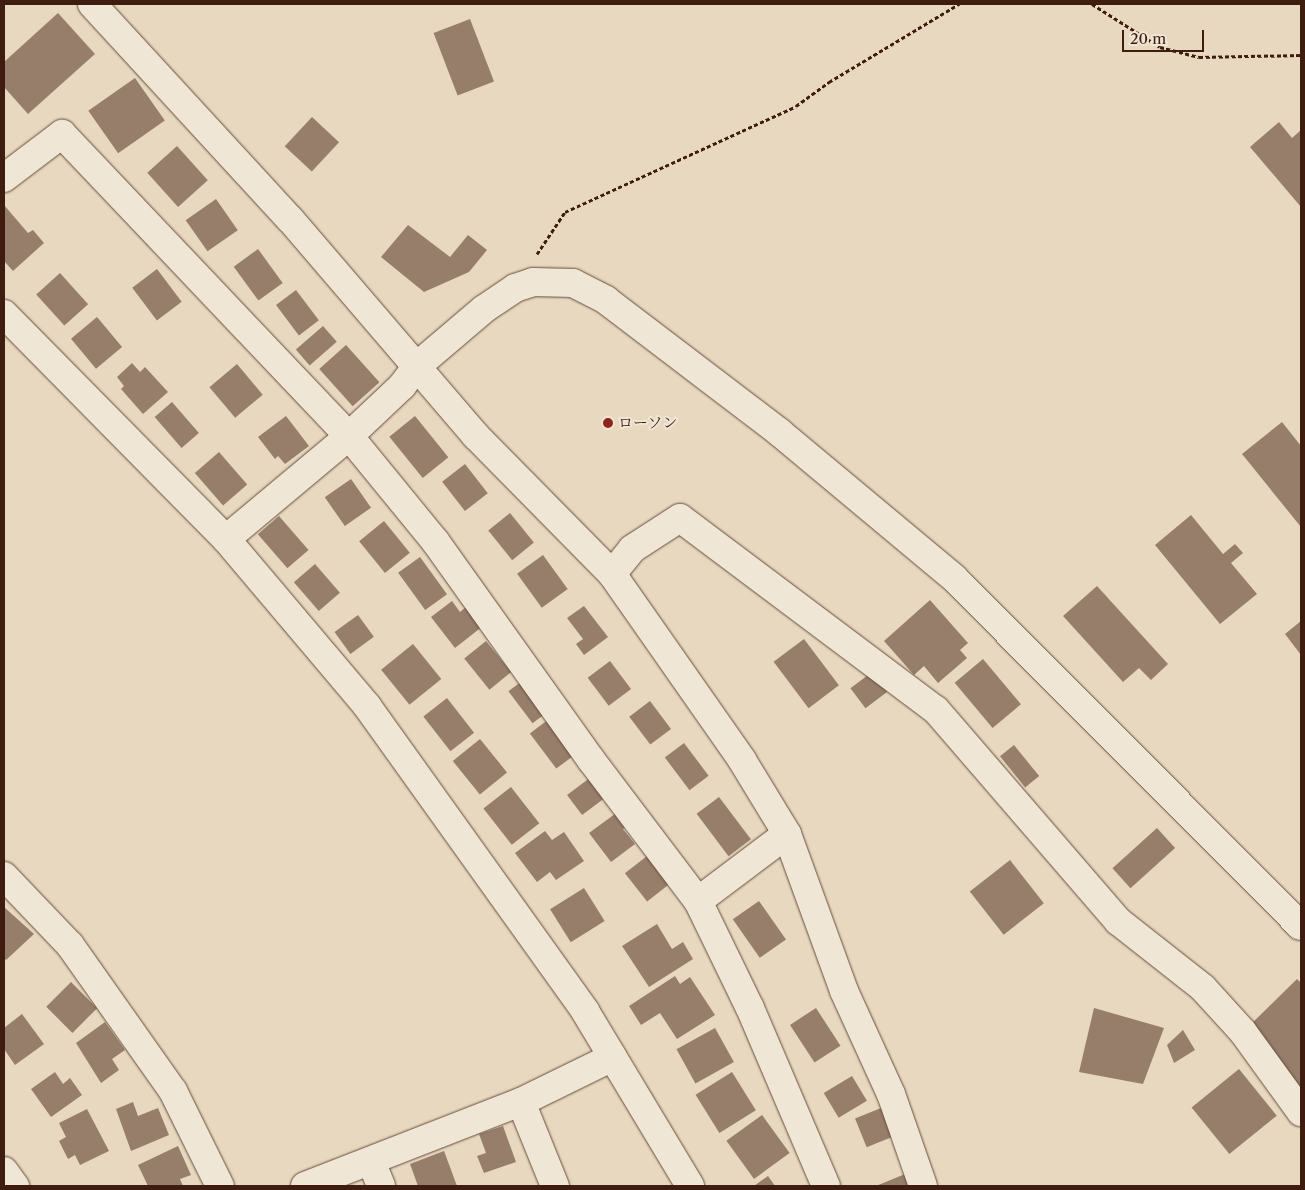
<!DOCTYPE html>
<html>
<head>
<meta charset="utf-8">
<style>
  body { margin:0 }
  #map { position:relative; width:1305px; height:1190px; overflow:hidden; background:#e7d8bf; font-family:"Libre Caslon Text","Noto Serif JP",serif }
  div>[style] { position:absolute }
  .building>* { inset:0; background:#967e6b; transform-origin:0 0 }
  .path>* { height:3px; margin-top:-1.5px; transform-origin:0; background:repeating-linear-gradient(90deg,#3e1c0f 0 4px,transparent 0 6.5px) }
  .roads { filter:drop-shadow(0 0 1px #684b3b) drop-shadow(0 0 1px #684b3b) }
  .minor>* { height:28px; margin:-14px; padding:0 14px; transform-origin:14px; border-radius:14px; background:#efe6d5 }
  .tertiary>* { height:28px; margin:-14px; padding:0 14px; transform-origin:14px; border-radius:14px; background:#efe6d5 }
  .dots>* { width:14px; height:14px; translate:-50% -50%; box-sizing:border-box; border:2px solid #efe6d5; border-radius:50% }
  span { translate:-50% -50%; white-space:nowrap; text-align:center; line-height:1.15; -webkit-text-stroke:4px #efe6d5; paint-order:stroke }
  .poi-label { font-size:15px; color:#3e1c0f }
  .left { translate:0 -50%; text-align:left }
  .frame { position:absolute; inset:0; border:5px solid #3e1c0f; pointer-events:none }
  .scale { position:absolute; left:1122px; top:30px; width:82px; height:22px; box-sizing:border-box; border:2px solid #3e1c0f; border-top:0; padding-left:6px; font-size:15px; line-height:18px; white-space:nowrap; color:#3e1c0f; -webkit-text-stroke:4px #efe6d5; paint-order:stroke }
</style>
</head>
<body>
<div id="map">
  <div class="building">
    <div style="clip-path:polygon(58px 13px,95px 54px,28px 114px,4px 87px,4px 62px)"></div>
    <div style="left:470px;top:19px;width:67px;height:39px;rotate:69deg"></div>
    <div style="left:135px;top:78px;width:52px;height:57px;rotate:55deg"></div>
    <div style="left:312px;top:117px;width:37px;height:40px;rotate:43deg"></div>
    <div style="clip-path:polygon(1279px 122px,1292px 138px,1301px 130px,1301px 207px,1250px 147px)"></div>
    <div style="left:177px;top:146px;width:46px;height:40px;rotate:48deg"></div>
    <div style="left:216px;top:199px;width:38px;height:37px;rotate:55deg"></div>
    <div style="clip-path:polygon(4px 205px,28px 233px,33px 230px,44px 243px,13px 271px,4px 261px)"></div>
    <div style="clip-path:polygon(408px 225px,450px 257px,468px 235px,487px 250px,469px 272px,424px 292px,381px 257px)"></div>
    <div style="left:258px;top:249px;width:42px;height:30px;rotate:54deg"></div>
    <div style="left:157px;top:269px;width:41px;height:31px;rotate:53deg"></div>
    <div style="left:60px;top:273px;width:42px;height:32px;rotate:48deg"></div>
    <div style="left:296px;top:290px;width:38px;height:25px;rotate:53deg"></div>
    <div style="left:97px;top:317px;width:39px;height:34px;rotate:50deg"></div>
    <div style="left:323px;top:326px;width:21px;height:36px;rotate:49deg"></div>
    <div style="left:346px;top:345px;width:50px;height:36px;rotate:48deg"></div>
    <div style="clip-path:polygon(132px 363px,140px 372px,145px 367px,168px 392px,143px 414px,121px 389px,124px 386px,117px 377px)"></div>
    <div style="left:237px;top:364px;width:40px;height:36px;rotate:50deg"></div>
    <div style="left:172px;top:402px;width:41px;height:23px;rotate:49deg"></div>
    <div style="clip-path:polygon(286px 416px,309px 446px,285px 464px,278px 456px,275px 459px,258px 437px)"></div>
    <div style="left:415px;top:416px;width:53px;height:33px;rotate:51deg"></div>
    <div style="clip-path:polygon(1282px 422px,1301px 446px,1301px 527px,1242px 454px)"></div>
    <div style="left:219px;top:452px;width:43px;height:32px;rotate:49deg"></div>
    <div style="left:465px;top:464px;width:37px;height:29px;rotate:52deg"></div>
    <div style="left:351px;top:479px;width:35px;height:32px;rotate:55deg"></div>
    <div style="left:510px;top:513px;width:38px;height:28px;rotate:51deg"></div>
    <div style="clip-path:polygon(1191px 515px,1223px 554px,1235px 544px,1243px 553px,1231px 563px,1257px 594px,1220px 624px,1155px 545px)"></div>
    <div style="left:279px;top:516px;width:45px;height:28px;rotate:49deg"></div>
    <div style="left:384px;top:521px;width:41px;height:32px;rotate:51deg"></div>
    <div style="left:543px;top:555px;width:42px;height:32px;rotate:54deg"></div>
    <div style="left:420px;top:557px;width:46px;height:27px;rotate:54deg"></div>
    <div style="left:315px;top:564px;width:38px;height:28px;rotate:49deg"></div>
    <div style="clip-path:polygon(1097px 586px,1168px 664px,1151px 680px,1139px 668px,1123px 682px,1063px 616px)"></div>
    <div style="clip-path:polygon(930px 600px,968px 643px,960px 650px,967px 658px,938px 683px,924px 666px,914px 675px,884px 641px)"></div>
    <div style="clip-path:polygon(452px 601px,460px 612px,467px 606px,483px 626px,455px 648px,431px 617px)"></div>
    <div style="clip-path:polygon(584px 606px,608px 637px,584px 655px,576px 644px,583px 639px,567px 618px)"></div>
    <div style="left:358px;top:615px;width:27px;height:29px;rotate:54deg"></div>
    <div style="clip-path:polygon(1301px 621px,1301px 655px,1285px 634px)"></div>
    <div style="left:804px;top:639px;width:58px;height:38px;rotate:53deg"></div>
    <div style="left:486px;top:641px;width:40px;height:28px;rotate:51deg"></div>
    <div style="left:413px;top:644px;width:45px;height:41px;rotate:51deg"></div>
    <div style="left:983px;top:659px;width:59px;height:37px;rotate:50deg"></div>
    <div style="left:610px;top:661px;width:35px;height:28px;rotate:53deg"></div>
    <div style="left:872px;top:672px;width:25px;height:27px;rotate:53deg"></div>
    <div style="left:530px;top:675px;width:40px;height:27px;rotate:53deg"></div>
    <div style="left:447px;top:698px;width:44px;height:30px;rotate:52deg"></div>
    <div style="left:650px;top:701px;width:35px;height:26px;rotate:53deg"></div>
    <div style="left:557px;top:713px;width:44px;height:34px;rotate:53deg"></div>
    <div style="left:480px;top:739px;width:43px;height:35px;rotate:51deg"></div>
    <div style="left:684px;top:743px;width:41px;height:24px;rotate:53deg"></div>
    <div style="left:1014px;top:745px;width:40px;height:18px;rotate:51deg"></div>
    <div style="left:599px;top:771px;width:25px;height:40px;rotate:53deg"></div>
    <div style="left:511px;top:787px;width:46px;height:35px;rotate:52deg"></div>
    <div style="left:719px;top:797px;width:53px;height:28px;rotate:53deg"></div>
    <div style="clip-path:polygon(619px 811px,629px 824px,623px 829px,635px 844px,611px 862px,589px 833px)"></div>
    <div style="left:1157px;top:828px;width:27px;height:60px;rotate:48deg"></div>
    <div style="clip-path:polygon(545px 831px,552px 840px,564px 832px,584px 861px,556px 880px,550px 872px,537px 882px,515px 853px)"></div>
    <div style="left:647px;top:856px;width:36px;height:28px;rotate:52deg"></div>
    <div style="left:1010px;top:860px;width:55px;height:51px;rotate:52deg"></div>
    <div style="left:584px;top:888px;width:39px;height:40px;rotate:58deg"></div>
    <div style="left:759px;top:901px;width:47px;height:32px;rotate:55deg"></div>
    <div style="clip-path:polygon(4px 907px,34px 934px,6px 960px,4px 958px)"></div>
    <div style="clip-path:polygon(657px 924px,672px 949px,683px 942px,693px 959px,649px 987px,622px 946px)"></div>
    <div style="clip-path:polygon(675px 976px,680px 984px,690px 977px,715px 1015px,677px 1039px,660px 1013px,641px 1025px,629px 1006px)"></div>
    <div style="clip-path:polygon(1297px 979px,1301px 983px,1301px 1093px,1243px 1032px)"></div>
    <div style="left:71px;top:982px;width:37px;height:35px;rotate:45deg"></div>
    <div style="left:816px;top:1008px;width:45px;height:31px;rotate:57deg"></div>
    <div style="clip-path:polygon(1094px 1008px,1164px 1028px,1143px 1084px,1079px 1072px)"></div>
    <div style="clip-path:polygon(22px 1014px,44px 1044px,15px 1065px,4px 1049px,4px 1028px)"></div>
    <div style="clip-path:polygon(105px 1022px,125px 1050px,112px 1059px,119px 1070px,101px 1083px,76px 1043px)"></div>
    <div style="left:715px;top:1028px;width:39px;height:44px;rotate:61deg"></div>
    <div style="clip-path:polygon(1183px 1030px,1195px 1050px,1174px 1063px,1167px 1045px)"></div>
    <div style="left:1239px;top:1069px;width:60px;height:61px;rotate:51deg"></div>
    <div style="clip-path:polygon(55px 1072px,63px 1084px,70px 1078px,82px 1095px,51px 1117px,31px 1089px)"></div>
    <div style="left:732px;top:1072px;width:45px;height:43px;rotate:58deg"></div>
    <div style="left:852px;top:1076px;width:29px;height:33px;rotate:59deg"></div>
    <div style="clip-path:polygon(133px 1102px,138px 1116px,158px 1108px,169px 1135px,131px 1151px,116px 1109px)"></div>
    <div style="left:881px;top:1108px;width:31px;height:28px;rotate:68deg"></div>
    <div style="clip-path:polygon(87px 1109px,109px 1151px,80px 1165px,75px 1155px,68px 1159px,59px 1141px,66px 1137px,59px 1123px)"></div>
    <div style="left:762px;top:1115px;width:47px;height:44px;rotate:54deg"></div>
    <div style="clip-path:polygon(503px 1126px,516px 1162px,484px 1173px,477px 1156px,486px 1153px,479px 1134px)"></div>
    <div style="clip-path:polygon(178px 1146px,191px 1175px,180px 1179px,183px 1186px,148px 1186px,138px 1165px)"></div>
    <div style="clip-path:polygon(444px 1151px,457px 1186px,418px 1186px,410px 1164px)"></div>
    <div style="clip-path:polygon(905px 1174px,911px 1186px,876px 1186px)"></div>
    <div style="clip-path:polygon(768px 1176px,775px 1186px,754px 1186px)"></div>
  </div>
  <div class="path">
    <div style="left:1092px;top:4px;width:80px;rotate:32.3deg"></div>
    <div style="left:1160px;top:47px;width:40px;rotate:14.4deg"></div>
    <div style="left:1199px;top:57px;width:102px;rotate:-1.1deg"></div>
    <div style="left:537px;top:254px;width:50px;rotate:-56.3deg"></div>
    <div style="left:565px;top:212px;width:254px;rotate:-24.6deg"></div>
    <div style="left:796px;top:106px;width:41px;rotate:-36deg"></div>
    <div style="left:829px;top:82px;width:152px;rotate:-31deg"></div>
  </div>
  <div class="roads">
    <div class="minor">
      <div style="left:4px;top:178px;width:73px;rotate:-37.2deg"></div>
      <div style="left:62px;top:134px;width:417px;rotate:46.5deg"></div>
      <div style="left:349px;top:436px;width:136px;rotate:50.7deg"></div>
      <div style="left:435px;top:541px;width:270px;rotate:54.5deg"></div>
      <div style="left:592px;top:761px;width:176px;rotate:52.9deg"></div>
      <div style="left:698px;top:901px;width:119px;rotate:64.1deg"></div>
      <div style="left:750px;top:1008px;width:194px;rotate:66.9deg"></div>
      <div style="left:4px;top:314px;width:316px;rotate:45.4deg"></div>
      <div style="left:226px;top:539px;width:219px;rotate:49.8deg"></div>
      <div style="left:367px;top:706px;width:375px;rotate:54.4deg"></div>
      <div style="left:585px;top:1011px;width:204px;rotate:59deg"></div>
      <div style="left:226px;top:539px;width:160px;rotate:-39.9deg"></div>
      <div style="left:349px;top:436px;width:73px;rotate:-43.3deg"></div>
      <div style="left:402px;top:386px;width:25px;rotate:-53deg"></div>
      <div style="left:612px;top:574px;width:32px;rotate:-51deg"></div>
      <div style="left:632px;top:549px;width:57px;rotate:-32.9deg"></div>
      <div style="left:680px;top:518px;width:320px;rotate:36.9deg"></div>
      <div style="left:936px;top:710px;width:279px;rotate:49.2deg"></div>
      <div style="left:1118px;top:921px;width:108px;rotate:38.2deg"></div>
      <div style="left:1203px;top:988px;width:59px;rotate:47.7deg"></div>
      <div style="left:1243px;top:1032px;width:99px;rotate:54.1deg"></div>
      <div style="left:4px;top:876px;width:95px;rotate:46.3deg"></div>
      <div style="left:70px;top:945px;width:179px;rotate:54.8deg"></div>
      <div style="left:173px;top:1091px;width:106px;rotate:63.7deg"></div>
      <div style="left:698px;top:901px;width:111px;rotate:-37deg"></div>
      <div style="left:521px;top:1102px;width:91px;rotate:68deg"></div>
      <div style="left:371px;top:1161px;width:27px;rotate:68deg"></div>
      <div style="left:305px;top:1186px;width:232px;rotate:-21.3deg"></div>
      <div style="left:521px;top:1102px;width:102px;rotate:-26.1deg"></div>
    </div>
    <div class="tertiary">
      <div style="left:92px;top:4px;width:292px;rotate:47.4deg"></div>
      <div style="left:290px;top:219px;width:286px;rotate:49.4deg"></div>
      <div style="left:476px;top:436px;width:194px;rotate:45.4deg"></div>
      <div style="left:612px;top:574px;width:227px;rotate:55deg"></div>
      <div style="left:742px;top:760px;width:87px;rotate:58.7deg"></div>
      <div style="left:787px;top:834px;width:167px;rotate:70deg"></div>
      <div style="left:844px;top:991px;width:113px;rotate:65.5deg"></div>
      <div style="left:891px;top:1094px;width:97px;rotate:70.8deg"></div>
      <div style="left:417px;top:366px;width:88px;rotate:-40.4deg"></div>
      <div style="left:484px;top:309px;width:37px;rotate:-34deg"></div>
      <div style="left:515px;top:288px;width:19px;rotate:-18deg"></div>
      <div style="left:533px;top:282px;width:40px;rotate:1.4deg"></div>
      <div style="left:573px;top:283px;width:37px;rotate:27deg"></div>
      <div style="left:606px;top:300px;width:218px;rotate:37.3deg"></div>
      <div style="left:779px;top:432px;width:228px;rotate:39.8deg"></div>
      <div style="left:954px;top:578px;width:491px;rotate:45.1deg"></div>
      <div style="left:4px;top:1171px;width:19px;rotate:54deg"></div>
    </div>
  </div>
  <div class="dots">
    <div style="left:608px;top:423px;background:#8f2418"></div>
  </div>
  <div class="poi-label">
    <span class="left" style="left:618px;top:423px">ローソン</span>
  </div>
  <div class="frame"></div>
  <div class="scale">20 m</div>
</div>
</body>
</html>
